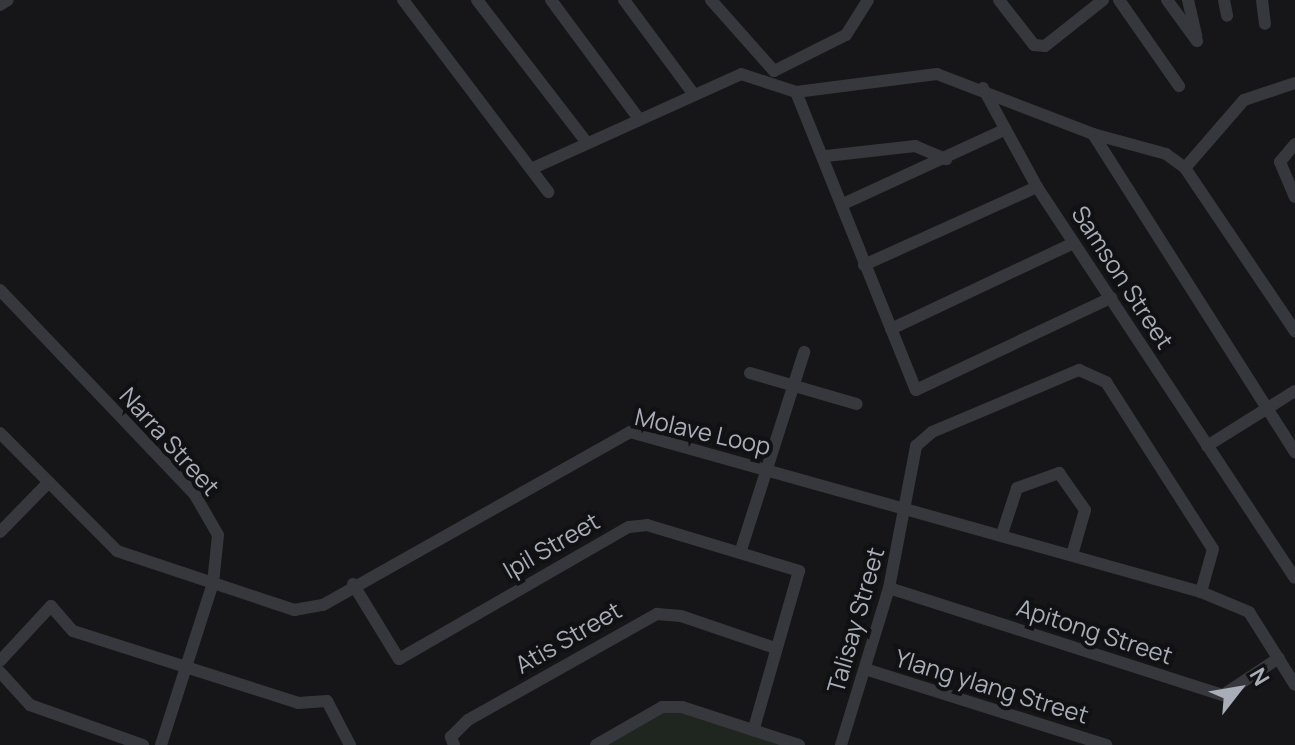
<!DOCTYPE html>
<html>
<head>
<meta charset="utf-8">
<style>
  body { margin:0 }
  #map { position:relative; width:1295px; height:745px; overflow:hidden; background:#161618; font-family:Manrope,sans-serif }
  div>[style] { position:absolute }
  .green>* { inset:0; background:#1e261f }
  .street>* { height:12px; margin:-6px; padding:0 6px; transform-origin:6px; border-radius:6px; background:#37383d }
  span { translate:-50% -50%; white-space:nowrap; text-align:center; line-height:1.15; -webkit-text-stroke:8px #111113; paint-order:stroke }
  .street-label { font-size:24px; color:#a8adb8 }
  .north { position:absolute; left:1199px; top:649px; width:80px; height:80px; -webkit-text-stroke:6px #111113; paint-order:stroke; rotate:59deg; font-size:22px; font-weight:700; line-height:32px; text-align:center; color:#a8adb8 }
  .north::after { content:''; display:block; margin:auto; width:28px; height:36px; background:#a8adb8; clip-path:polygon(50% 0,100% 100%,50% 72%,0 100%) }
</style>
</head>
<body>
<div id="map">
  <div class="green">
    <div style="clip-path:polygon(663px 710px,681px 710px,790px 745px,605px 745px)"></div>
  </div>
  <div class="street">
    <div style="left:403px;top:0;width:241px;rotate:52.9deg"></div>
    <div style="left:477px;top:0;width:180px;rotate:52.4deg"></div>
    <div style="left:551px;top:0;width:148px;rotate:53.5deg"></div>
    <div style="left:624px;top:0;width:114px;rotate:53.5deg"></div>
    <div style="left:711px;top:0;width:95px;rotate:48.4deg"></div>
    <div style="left:774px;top:71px;width:80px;rotate:-26.6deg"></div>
    <div style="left:846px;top:35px;width:41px;rotate:-57.8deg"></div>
    <div style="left:999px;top:0;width:57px;rotate:52.1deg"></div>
    <div style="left:1034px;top:45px;width:11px;rotate:5deg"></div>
    <div style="left:1045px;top:46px;width:74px;rotate:-38.4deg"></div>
    <div style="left:1119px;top:0;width:105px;rotate:55.1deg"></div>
    <div style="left:1167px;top:0;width:51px;rotate:53.8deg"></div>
    <div style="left:1188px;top:0;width:37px;rotate:77deg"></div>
    <div style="left:1224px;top:0;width:16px;rotate:79deg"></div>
    <div style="left:1262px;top:0;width:24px;rotate:83deg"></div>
    <div style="left:0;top:5px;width:9px;rotate:-32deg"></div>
    <div style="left:983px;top:88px;width:113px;rotate:61.4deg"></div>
    <div style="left:1037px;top:187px;width:468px;rotate:56.6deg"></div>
    <div style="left:796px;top:92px;width:321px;rotate:68.1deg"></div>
    <div style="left:916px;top:390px;width:216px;rotate:-25.3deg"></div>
    <div style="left:1093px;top:134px;width:377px;rotate:57.6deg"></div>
    <div style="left:1295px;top:144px;width:23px;rotate:130deg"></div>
    <div style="left:1280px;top:162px;width:38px;rotate:67deg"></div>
    <div style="left:826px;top:156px;width:90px;rotate:-6.4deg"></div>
    <div style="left:915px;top:146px;width:34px;rotate:23deg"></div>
    <div style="left:1185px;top:168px;width:90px;rotate:-49.1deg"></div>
    <div style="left:1244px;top:100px;width:54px;rotate:-18.4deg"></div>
    <div style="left:531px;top:169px;width:230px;rotate:-24.3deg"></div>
    <div style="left:741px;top:74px;width:58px;rotate:18.1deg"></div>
    <div style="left:796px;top:92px;width:142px;rotate:-7.3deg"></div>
    <div style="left:937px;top:74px;width:167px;rotate:21deg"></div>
    <div style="left:1093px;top:134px;width:76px;rotate:15.3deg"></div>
    <div style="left:1166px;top:154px;width:24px;rotate:36deg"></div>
    <div style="left:1185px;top:168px;width:197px;rotate:56deg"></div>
    <div style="left:843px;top:204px;width:179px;rotate:-24.7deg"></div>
    <div style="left:864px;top:265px;width:190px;rotate:-24.3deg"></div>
    <div style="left:0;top:290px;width:283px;rotate:46.4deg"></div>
    <div style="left:195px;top:495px;width:46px;rotate:60.1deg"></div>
    <div style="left:218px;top:535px;width:48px;rotate:95.9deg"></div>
    <div style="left:213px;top:583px;width:170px;rotate:107.8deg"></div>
    <div style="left:891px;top:329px;width:202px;rotate:-25.2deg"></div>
    <div style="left:750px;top:373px;width:111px;rotate:16.2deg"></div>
    <div style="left:0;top:433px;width:166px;rotate:45.2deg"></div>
    <div style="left:117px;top:551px;width:187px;rotate:18.4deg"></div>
    <div style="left:294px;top:610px;width:29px;rotate:-10deg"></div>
    <div style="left:323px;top:605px;width:352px;rotate:-29.4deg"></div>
    <div style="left:630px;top:432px;width:593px;rotate:15.65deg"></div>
    <div style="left:1201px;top:592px;width:52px;rotate:22.6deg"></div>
    <div style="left:1249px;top:612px;width:86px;rotate:57.8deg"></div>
    <div style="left:1207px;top:446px;width:104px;rotate:-32deg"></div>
    <div style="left:0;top:532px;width:70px;rotate:-45.6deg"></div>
    <div style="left:1002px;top:534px;width:48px;rotate:-71.9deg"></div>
    <div style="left:1017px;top:488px;width:45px;rotate:-19.7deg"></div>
    <div style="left:1059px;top:473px;width:45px;rotate:54.9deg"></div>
    <div style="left:1085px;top:510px;width:47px;rotate:106.1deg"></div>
    <div style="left:741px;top:550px;width:208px;rotate:-72.3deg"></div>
    <div style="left:353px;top:584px;width:88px;rotate:58.5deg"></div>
    <div style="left:399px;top:659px;width:265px;rotate:-29.9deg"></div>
    <div style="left:629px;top:527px;width:18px;rotate:-6deg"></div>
    <div style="left:647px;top:525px;width:159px;rotate:16.8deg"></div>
    <div style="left:799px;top:571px;width:166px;rotate:106deg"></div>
    <div style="left:889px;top:588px;width:351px;rotate:17.8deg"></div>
    <div style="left:1223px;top:695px;width:67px;rotate:-33.5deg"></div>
    <div style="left:0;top:661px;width:75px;rotate:-47.2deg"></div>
    <div style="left:51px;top:606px;width:33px;rotate:49deg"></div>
    <div style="left:73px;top:631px;width:236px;rotate:17.7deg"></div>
    <div style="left:298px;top:703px;width:29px;rotate:-4deg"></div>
    <div style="left:327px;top:701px;width:50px;rotate:62.4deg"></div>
    <div style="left:865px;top:669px;width:253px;rotate:17.5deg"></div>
    <div style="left:0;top:672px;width:45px;rotate:47.7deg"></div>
    <div style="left:30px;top:705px;width:120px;rotate:19.5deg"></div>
    <div style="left:454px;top:745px;width:9px;rotate:-111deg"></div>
    <div style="left:451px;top:737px;width:24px;rotate:-45deg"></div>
    <div style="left:468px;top:720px;width:217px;rotate:-29.3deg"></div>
    <div style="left:657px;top:614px;width:24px;rotate:5deg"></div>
    <div style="left:681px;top:616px;width:96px;rotate:18.8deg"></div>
    <div style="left:596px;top:745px;width:76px;rotate:-29.9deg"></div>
    <div style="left:662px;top:707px;width:20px"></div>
    <div style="left:682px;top:707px;width:123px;rotate:18deg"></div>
    <div style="left:841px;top:745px;width:164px;rotate:-73deg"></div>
    <div style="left:889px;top:588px;width:145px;rotate:-79.2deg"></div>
    <div style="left:916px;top:446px;width:21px;rotate:-41deg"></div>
    <div style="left:932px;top:432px;width:160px;rotate:-22.9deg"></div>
    <div style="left:1079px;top:370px;width:30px;rotate:24deg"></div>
    <div style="left:1106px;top:382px;width:198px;rotate:57.4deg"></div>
    <div style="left:1213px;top:549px;width:45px;rotate:105.6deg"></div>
  </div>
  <div class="street-label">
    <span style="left:1123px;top:277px;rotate:57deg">Samson Street</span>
    <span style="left:703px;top:431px;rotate:13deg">Molave Loop</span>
    <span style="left:170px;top:441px;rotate:48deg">Narra Street</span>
    <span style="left:551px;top:545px;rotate:-30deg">Ipil Street</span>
    <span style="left:855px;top:620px;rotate:-74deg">Talisay Street</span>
    <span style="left:1095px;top:631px;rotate:18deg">Apitong Street</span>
    <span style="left:568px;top:637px;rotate:-30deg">Atis Street</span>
    <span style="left:992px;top:686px;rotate:17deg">Ylang ylang Street</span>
  </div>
  <div class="north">N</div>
</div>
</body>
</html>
